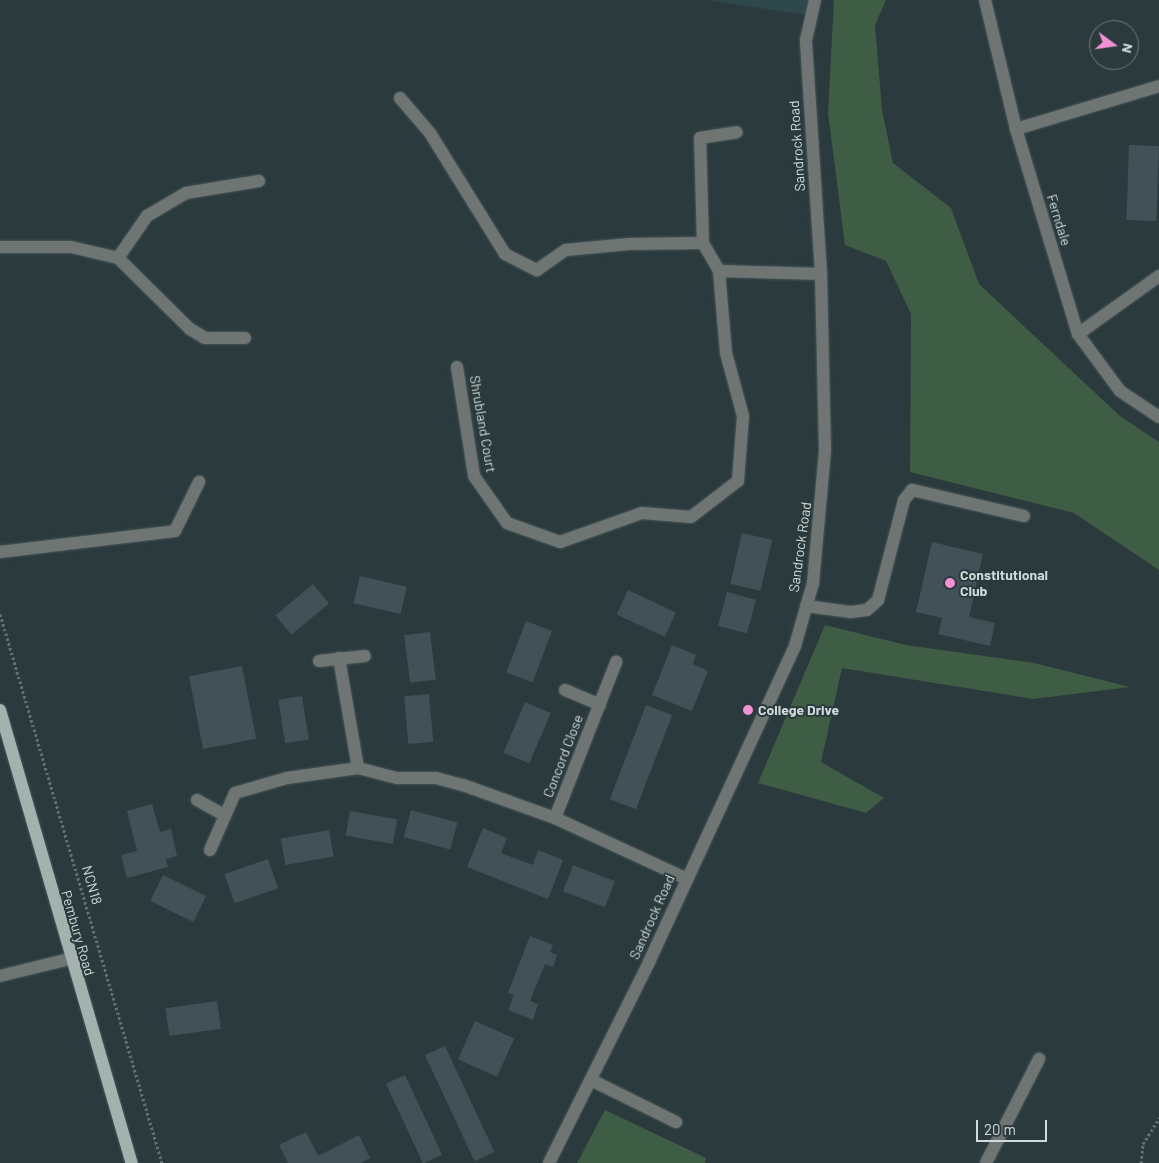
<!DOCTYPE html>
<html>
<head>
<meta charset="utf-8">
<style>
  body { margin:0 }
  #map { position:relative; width:1159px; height:1163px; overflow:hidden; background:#2b3b3d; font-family:Barlow,sans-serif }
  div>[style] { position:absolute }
  .built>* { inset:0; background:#2f484b }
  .green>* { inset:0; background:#3f5c44 }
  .building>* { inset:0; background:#425057; transform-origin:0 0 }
  .path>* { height:3px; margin-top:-1.5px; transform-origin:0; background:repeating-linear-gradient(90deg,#637173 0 2.5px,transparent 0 5px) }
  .roads { filter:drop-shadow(0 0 1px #49585a) drop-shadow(0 0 1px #49585a) }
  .minor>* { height:12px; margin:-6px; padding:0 6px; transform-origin:6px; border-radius:6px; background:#6e7573 }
  .major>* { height:12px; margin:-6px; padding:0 6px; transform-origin:6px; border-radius:6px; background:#a3b2ae }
  .dots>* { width:14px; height:14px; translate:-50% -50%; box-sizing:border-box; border:2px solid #2b3b3d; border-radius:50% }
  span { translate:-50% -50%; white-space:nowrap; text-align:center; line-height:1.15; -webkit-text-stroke:4px #2b3b3d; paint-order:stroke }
  .street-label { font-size:14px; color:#d1dbdc }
  .poi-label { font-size:14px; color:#d1dbdc; font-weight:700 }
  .left { translate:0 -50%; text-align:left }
  .north { position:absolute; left:1089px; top:20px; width:50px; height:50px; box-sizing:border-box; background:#2b3b3d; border:1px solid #6d7b7d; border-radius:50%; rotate:104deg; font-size:14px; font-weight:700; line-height:20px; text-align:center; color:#d1dbdc }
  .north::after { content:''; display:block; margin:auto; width:18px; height:22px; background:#f491d4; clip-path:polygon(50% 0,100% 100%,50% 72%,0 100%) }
  .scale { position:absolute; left:976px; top:1120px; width:71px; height:22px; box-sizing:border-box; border:2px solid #d1dbdc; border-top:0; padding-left:6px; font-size:15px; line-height:18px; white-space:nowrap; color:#d1dbdc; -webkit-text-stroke:4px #2b3b3d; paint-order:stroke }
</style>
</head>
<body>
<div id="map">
  <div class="built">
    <div style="clip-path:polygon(707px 0,811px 0,807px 15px)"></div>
  </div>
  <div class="green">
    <div style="clip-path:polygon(834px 0,886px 0,875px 25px,882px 110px,893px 163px,951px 208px,979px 284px,1120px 416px,1159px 442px,1159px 570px,1074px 513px,910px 472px,911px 314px,886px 261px,845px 245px,828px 113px)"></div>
    <div style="clip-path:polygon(825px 625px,906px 645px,1034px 663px,1130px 687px,1033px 699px,842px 668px,821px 762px,884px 798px,866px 813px,758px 783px)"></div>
    <div style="clip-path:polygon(605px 1110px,706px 1158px,705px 1163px,577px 1163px)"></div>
  </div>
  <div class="building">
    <div style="left:1129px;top:145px;width:30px;height:75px;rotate:2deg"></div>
    <div style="left:742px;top:533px;width:31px;height:52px;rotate:13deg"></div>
    <div style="clip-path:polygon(932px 542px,983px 554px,969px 617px,995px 623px,990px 646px,938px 634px,942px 618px,916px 612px)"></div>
    <div style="left:360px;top:576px;width:48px;height:28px;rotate:13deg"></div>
    <div style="left:313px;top:584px;width:25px;height:49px;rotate:50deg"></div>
    <div style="left:628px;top:590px;width:53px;height:27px;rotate:25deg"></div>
    <div style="left:727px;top:592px;width:30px;height:35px;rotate:15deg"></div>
    <div style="left:526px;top:621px;width:28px;height:55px;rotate:21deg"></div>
    <div style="left:430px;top:632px;width:48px;height:26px;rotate:83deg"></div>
    <div style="clip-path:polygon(672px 645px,696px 655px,693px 664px,708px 671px,692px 711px,652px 695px)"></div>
    <div style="left:242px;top:666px;width:74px;height:54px;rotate:79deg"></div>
    <div style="left:429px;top:694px;width:48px;height:25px;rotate:85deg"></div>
    <div style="left:302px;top:696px;width:44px;height:24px;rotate:81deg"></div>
    <div style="left:525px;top:702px;width:28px;height:55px;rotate:23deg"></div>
    <div style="left:646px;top:705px;width:28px;height:101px;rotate:21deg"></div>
    <div style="clip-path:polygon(152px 804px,160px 832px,171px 829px,177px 856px,166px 859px,168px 867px,127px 878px,121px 855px,137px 851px,127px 811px)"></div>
    <div style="left:411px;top:810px;width:48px;height:28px;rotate:15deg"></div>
    <div style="left:350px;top:811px;width:48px;height:25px;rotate:10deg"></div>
    <div style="clip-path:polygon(483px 828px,507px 838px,501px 853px,533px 865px,538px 850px,563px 860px,548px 899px,467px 867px)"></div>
    <div style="left:329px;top:830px;width:27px;height:49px;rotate:80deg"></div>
    <div style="left:268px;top:859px;width:31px;height:46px;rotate:71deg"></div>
    <div style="left:573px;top:865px;width:45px;height:28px;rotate:21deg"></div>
    <div style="left:163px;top:875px;width:48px;height:29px;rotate:26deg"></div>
    <div style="clip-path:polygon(530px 936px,553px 945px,550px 952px,557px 955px,553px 967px,545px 964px,530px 1001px,538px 1004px,533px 1020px,508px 1010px,514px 995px,508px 993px)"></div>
    <div style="left:217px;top:1001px;width:28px;height:52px;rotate:82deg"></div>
    <div style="left:475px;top:1021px;width:43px;height:42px;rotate:24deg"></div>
    <div style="left:445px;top:1046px;width:117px;height:22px;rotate:65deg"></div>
    <div style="left:405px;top:1075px;width:88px;height:21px;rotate:65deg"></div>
    <div style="clip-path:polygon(306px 1132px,318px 1156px,359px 1135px,370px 1158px,361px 1163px,288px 1163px,279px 1145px)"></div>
  </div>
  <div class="path">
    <div style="left:0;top:614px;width:572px;rotate:73.56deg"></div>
    <div style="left:1141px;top:1163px;width:19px;rotate:-84deg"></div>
    <div style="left:1143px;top:1144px;width:31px;rotate:-58deg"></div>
  </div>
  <div class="roads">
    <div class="minor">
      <div style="left:985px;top:0;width:133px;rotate:76.5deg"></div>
      <div style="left:1016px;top:129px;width:214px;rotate:73.2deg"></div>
      <div style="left:1078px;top:334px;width:71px;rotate:53.6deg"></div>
      <div style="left:1120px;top:391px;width:47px;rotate:33.7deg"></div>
      <div style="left:400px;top:98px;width:46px;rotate:49.4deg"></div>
      <div style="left:430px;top:133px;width:142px;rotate:58.2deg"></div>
      <div style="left:505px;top:254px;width:36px;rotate:27deg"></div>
      <div style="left:537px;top:270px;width:35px;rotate:-35deg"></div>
      <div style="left:566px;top:250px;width:63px;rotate:-5.4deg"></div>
      <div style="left:629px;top:244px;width:74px;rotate:-0.8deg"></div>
      <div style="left:703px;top:243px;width:32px;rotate:60deg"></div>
      <div style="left:719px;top:271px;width:102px;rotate:1.7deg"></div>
      <div style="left:1016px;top:129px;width:149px;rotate:-16.7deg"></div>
      <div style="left:703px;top:243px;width:105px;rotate:-91.6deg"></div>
      <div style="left:700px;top:138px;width:37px;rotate:-9deg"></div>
      <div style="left:0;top:247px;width:71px"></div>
      <div style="left:71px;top:247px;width:48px;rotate:13.2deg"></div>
      <div style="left:118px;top:258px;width:51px;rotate:-55.4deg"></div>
      <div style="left:147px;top:216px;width:45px;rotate:-30.5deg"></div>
      <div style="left:186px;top:193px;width:74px;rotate:-9.3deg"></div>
      <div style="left:118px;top:258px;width:101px;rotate:44.6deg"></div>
      <div style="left:190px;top:329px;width:17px;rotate:31deg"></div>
      <div style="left:205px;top:338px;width:40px"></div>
      <div style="left:1078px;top:334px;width:100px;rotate:-35.6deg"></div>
      <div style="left:457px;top:367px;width:110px;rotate:81.1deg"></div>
      <div style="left:474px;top:476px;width:57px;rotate:54.9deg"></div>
      <div style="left:507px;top:523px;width:56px;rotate:19.7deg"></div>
      <div style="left:560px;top:542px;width:87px;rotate:-19.5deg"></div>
      <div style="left:642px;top:513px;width:49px;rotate:4.7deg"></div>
      <div style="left:691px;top:517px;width:59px;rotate:-37.5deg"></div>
      <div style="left:738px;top:481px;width:65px;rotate:-85.6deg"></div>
      <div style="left:743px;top:416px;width:65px;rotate:-105.1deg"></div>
      <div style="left:726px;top:353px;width:82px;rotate:-94.9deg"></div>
      <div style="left:0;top:552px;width:176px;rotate:-6.8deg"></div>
      <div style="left:175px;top:531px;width:55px;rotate:-63.9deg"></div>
      <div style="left:806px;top:606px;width:45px;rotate:7.6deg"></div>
      <div style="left:851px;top:612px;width:16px;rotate:-7deg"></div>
      <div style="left:867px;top:610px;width:15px;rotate:-42deg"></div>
      <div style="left:878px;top:600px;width:103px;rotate:-75.4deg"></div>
      <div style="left:904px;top:500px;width:13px;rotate:-51deg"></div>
      <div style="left:912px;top:490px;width:115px;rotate:13.1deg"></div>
      <div style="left:339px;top:658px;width:112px;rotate:80.2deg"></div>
      <div style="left:319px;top:661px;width:46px;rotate:-6.2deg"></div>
      <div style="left:565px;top:690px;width:38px;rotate:23deg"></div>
      <div style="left:197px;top:800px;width:29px;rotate:29deg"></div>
      <div style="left:555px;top:818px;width:168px;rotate:-68.6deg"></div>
      <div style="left:210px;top:850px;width:62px;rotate:-66.3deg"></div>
      <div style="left:235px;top:793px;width:54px;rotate:-16.1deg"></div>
      <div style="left:287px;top:778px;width:72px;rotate:-8deg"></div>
      <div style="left:358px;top:768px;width:40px;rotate:14.4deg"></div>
      <div style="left:397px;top:778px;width:39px"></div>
      <div style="left:436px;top:778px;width:28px;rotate:15deg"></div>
      <div style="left:463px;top:785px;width:98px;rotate:19.7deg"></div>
      <div style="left:555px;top:818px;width:143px;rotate:24.8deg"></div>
      <div style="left:0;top:976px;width:71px;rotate:-13.8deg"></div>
      <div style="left:591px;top:1080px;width:95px;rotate:26.3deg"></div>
      <div style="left:549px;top:1163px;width:225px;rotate:-63.5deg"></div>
      <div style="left:649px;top:962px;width:348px;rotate:-65.2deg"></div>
      <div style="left:795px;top:646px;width:66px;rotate:-74.1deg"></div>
      <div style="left:813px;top:583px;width:133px;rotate:-84.8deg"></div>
      <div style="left:825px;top:451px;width:177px;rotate:-91.3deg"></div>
      <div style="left:821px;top:274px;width:234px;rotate:-93.7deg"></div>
      <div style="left:806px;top:40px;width:41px;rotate:-77.3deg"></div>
      <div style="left:986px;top:1163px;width:117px;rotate:-63deg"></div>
    </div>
    <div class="major">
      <div style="left:0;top:710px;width:472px;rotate:73.8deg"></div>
    </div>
  </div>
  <div class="dots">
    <div style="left:950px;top:583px;background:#f491d4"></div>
    <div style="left:748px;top:710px;background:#f491d4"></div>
  </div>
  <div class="street-label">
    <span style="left:797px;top:146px;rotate:-94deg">Sandrock Road</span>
    <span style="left:1059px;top:220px;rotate:73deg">Ferndale</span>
    <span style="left:483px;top:424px;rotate:80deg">Shrubland Court</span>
    <span style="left:800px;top:547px;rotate:-82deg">Sandrock Road</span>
    <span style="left:563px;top:756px;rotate:-69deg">Concord Close</span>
    <span style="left:92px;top:885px;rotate:74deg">NCN18</span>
    <span style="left:652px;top:917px;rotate:-66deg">Sandrock Road</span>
    <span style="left:78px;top:933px;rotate:74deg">Pembury Road</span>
  </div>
  <div class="poi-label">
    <span class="left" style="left:960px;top:583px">Constitutional<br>Club</span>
    <span class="left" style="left:758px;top:710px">College Drive</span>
  </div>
  <div class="north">N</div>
  <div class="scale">20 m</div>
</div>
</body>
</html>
